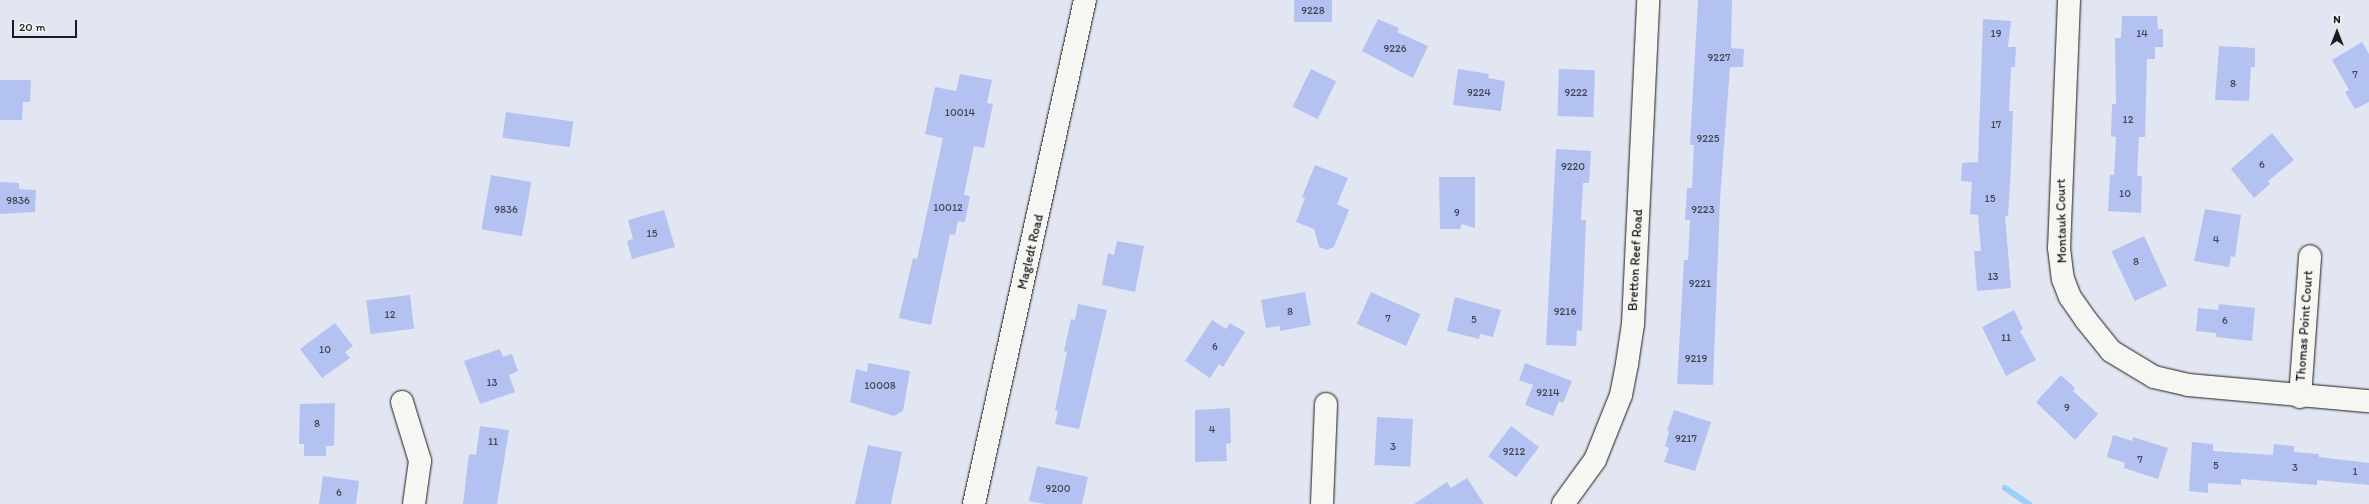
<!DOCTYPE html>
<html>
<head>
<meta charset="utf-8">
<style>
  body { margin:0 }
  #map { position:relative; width:2369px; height:504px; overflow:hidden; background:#e2e6f2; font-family:Itim,sans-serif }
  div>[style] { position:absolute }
  .stream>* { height:6px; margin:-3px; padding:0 3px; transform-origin:3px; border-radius:3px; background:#99d0f8 }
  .building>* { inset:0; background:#b4c2f2; transform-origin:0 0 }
  .roads { filter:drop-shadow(0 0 1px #1c1c1c) drop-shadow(0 0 1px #1c1c1c) }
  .minor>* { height:22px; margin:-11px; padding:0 11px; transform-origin:11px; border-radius:11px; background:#f6f6f2 }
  span { translate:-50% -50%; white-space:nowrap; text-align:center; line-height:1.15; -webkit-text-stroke:3px #f6f6f2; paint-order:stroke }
  .number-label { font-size:11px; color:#424652 }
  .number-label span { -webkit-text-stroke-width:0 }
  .street-label { font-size:13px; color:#1c1c1c }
  .north { position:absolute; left:2317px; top:12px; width:40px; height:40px; -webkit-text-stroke:3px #f6f6f2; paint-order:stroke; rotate:0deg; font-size:11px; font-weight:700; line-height:16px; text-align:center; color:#1c1c1c }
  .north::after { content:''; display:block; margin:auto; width:14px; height:18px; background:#1c1c1c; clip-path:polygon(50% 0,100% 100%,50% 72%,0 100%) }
  .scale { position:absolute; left:12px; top:20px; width:65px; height:18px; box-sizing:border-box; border:2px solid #1c1c1c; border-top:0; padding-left:5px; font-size:12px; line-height:14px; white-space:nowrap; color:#1c1c1c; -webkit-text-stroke:3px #f6f6f2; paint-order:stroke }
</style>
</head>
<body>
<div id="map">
  <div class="stream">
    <div style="left:2005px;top:488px;width:29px;rotate:34deg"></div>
  </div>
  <div class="building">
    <div style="left:1294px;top:0;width:38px;height:22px"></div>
    <div style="clip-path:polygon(1698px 0,1732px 0,1731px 48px,1744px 49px,1743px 67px,1730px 67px,1720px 199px,1713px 385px,1677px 384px,1684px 260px,1688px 260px,1690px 220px,1685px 220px,1687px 188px,1692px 188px,1694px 145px,1690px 145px)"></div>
    <div style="clip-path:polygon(2122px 16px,2157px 16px,2158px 29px,2163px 29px,2163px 47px,2155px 47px,2155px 59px,2147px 59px,2145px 137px,2139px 137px,2137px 176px,2142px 176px,2141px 213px,2108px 211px,2110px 175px,2114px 175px,2116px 137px,2111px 136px,2112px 104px,2116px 104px,2115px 38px,2121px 38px)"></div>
    <div style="clip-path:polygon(1378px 19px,1399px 28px,1397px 32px,1428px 46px,1413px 78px,1362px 51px)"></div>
    <div style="clip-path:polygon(1983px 19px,2011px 21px,2008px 47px,2016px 47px,2015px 67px,2011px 67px,2009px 111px,2013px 111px,2011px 165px,2008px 216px,2005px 216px,2011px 288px,1977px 291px,1974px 251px,1981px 251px,1978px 215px,1970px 214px,1972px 182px,1961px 181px,1962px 163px,1978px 162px)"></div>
    <div style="clip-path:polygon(2362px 42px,2369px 54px,2369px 102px,2355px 109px,2345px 92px,2349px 90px,2332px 60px)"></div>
    <div style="clip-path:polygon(2219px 46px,2255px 48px,2255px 67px,2251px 67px,2249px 101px,2215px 100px)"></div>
    <div style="left:1311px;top:69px;width:28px;height:42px;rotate:26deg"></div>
    <div style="clip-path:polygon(1458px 69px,1489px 74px,1488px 78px,1505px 81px,1501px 111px,1453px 105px)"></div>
    <div style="left:1559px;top:69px;width:36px;height:47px;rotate:2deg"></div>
    <div style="clip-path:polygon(960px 74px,992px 80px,987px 103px,993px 104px,984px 148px,974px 146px,964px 195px,970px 196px,965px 222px,958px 221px,955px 235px,950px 234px,931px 325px,899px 318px,913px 258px,917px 259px,943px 138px,925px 134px,935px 87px,956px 91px)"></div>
    <div style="clip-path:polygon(0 80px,31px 80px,30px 102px,23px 102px,22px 120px,0 120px)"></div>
    <div style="left:506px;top:112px;width:68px;height:26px;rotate:8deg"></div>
    <div style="clip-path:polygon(2272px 133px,2294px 160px,2268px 181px,2270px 184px,2254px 198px,2231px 169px)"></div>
    <div style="clip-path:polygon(1556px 149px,1591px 151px,1589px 183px,1583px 183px,1581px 220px,1586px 220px,1582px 331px,1577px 330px,1576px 346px,1546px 345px)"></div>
    <div style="clip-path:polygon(1315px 165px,1348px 178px,1337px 204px,1349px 210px,1334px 247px,1327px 250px,1319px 247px,1314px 229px,1296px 222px,1305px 198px,1302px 197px)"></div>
    <div style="left:491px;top:175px;width:41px;height:55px;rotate:10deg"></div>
    <div style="clip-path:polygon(1439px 177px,1475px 177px,1475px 228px,1462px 224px,1460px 229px,1440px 229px)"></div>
    <div style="clip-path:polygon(0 182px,19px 183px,19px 189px,36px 190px,35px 212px,0 214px)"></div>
    <div style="clip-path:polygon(2205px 209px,2241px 215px,2235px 257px,2231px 256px,2229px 267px,2194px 261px)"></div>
    <div style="clip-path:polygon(664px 210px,675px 247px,632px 259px,627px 241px,633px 239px,628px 220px)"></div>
    <div style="left:2144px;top:236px;width:55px;height:36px;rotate:65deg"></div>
    <div style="clip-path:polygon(1117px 241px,1144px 246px,1135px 292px,1102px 285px,1108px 253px,1114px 255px)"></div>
    <div style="clip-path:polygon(1305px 292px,1311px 325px,1280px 331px,1280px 326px,1266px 328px,1261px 300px)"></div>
    <div style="left:1371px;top:292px;width:54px;height:35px;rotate:24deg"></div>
    <div style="left:410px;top:295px;width:34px;height:44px;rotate:83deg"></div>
    <div style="clip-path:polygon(1455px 297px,1501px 310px,1493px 337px,1480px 334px,1479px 339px,1447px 331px)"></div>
    <div style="clip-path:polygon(1078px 304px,1107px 310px,1079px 429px,1055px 424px,1058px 411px,1055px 410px,1067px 352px,1064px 351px,1071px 319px,1075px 320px)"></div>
    <div style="clip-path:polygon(2219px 304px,2255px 308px,2252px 341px,2216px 337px,2216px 333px,2196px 331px,2198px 308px,2218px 310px)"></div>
    <div style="clip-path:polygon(2014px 310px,2023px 329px,2020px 331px,2036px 360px,2006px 376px,1982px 327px)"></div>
    <div style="clip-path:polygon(1212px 320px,1226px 329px,1230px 323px,1245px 332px,1223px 367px,1219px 364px,1210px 378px,1185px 361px)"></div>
    <div style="clip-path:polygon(335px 323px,353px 346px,345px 352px,350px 358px,322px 378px,300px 349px)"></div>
    <div style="clip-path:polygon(500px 349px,503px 357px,512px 354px,518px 371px,509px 375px,515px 392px,480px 404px,464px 361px)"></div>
    <div style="clip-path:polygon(868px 363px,910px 371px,903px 411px,894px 416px,850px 402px,856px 369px,867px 372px)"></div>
    <div style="clip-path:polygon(1525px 363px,1572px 381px,1563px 403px,1559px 401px,1553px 416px,1525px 405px,1533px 385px,1519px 380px)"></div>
    <div style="clip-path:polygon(2061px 375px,2075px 388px,2073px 391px,2098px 414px,2075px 440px,2036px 402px)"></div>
    <div style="clip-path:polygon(335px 403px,334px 446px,326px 446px,326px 456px,304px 456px,304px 444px,299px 444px,300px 404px)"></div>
    <div style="clip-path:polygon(1230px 408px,1231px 443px,1226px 444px,1227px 461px,1195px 462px,1195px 410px)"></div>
    <div style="clip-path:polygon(1674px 410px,1711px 422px,1695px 471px,1664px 462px,1669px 448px,1665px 446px,1669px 431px,1667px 431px)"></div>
    <div style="left:1377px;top:417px;width:36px;height:48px;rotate:3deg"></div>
    <div style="clip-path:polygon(480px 426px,509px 430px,497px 504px,463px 504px,469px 454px,476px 455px)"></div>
    <div style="left:1511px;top:426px;width:35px;height:38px;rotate:37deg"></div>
    <div style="clip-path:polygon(2113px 435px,2132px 441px,2133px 437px,2168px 448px,2158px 479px,2124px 468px,2125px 463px,2107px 457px)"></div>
    <div style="clip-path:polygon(2192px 442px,2213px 444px,2213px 451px,2273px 455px,2274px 444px,2294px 446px,2294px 452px,2319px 454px,2319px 457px,2369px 463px,2369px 485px,2317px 480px,2317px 485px,2241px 479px,2241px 485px,2208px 483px,2208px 493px,2189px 491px)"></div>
    <div style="clip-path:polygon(868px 445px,902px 452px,891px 504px,855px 504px)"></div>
    <div style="clip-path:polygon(1037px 466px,1088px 477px,1082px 504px,1044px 504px,1029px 501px)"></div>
    <div style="clip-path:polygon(323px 476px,359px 481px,356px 504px,319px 504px)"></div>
    <div style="clip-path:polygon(1467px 478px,1484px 504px,1414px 504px,1447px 482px,1451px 488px)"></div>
  </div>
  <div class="roads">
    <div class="minor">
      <div style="left:2069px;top:0;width:248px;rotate:92.3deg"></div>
      <div style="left:2059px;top:248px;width:31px;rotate:83deg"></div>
      <div style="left:2063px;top:279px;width:19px;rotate:69deg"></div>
      <div style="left:2070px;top:297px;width:28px;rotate:55deg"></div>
      <div style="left:2086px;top:320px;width:40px;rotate:51deg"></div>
      <div style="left:2111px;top:351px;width:50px;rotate:31.2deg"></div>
      <div style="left:2154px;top:377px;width:35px;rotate:13deg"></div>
      <div style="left:2188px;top:385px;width:182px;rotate:5.1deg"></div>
      <div style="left:2300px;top:397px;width:141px;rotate:-85.9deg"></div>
      <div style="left:402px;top:402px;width:62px;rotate:73deg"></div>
      <div style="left:420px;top:461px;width:43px;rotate:97.9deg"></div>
      <div style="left:974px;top:504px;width:516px;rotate:-77.58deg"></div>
      <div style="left:1322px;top:504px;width:100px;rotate:-87.7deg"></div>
      <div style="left:1563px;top:504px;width:54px;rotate:-54deg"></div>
      <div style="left:1595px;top:460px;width:70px;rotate:-68.2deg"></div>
      <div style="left:1621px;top:395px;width:32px;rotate:-79deg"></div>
      <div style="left:1627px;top:364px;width:40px;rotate:-81.5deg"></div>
      <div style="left:1633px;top:324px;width:324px;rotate:-87.3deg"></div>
    </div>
  </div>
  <div class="number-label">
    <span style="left:1313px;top:11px">9228</span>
    <span style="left:1996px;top:34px">19</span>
    <span style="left:2142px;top:34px">14</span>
    <span style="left:1395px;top:49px">9226</span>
    <span style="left:1719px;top:58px">9227</span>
    <span style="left:2355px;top:75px">7</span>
    <span style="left:2233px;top:84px">8</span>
    <span style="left:1479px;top:93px">9224</span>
    <span style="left:1576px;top:93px">9222</span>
    <span style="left:960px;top:113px">10014</span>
    <span style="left:2128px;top:120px">12</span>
    <span style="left:1996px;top:125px">17</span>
    <span style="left:1708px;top:139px">9225</span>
    <span style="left:2262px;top:165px">6</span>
    <span style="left:1573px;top:167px">9220</span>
    <span style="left:2125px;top:194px">10</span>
    <span style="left:1990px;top:199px">15</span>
    <span style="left:18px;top:201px">9836</span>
    <span style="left:948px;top:208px">10012</span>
    <span style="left:506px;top:210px">9836</span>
    <span style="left:1703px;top:210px">9223</span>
    <span style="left:1457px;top:213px">9</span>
    <span style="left:652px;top:234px">15</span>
    <span style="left:2216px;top:240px">4</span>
    <span style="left:2136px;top:262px">8</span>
    <span style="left:1993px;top:277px">13</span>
    <span style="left:1700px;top:284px">9221</span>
    <span style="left:1290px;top:312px">8</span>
    <span style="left:1565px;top:312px">9216</span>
    <span style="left:390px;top:315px">12</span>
    <span style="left:1388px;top:319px">7</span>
    <span style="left:1474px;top:320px">5</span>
    <span style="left:2225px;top:321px">6</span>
    <span style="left:2006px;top:338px">11</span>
    <span style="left:1215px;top:347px">6</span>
    <span style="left:325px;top:350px">10</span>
    <span style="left:1696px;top:359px">9219</span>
    <span style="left:492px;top:383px">13</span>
    <span style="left:880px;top:386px">10008</span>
    <span style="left:1548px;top:393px">9214</span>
    <span style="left:2067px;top:408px">9</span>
    <span style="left:317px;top:424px">8</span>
    <span style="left:1212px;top:430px">4</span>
    <span style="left:1686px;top:439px">9217</span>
    <span style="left:493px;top:442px">11</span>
    <span style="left:1393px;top:447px">3</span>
    <span style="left:1514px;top:452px">9212</span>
    <span style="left:2140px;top:460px">7</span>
    <span style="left:2216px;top:466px">5</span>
    <span style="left:2295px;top:468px">3</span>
    <span style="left:2355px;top:472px">1</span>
    <span style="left:1058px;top:489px">9200</span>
    <span style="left:339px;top:493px">6</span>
  </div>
  <div class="street-label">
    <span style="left:2062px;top:221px;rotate:-91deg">Montauk Court</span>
    <span style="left:1031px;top:252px;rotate:-77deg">Magledt Road</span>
    <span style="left:1636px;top:260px;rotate:-87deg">Bretton Reef Road</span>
    <span style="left:2305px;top:326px;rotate:-86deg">Thomas Point Court</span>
  </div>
  <div class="north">N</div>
  <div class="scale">20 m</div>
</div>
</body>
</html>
